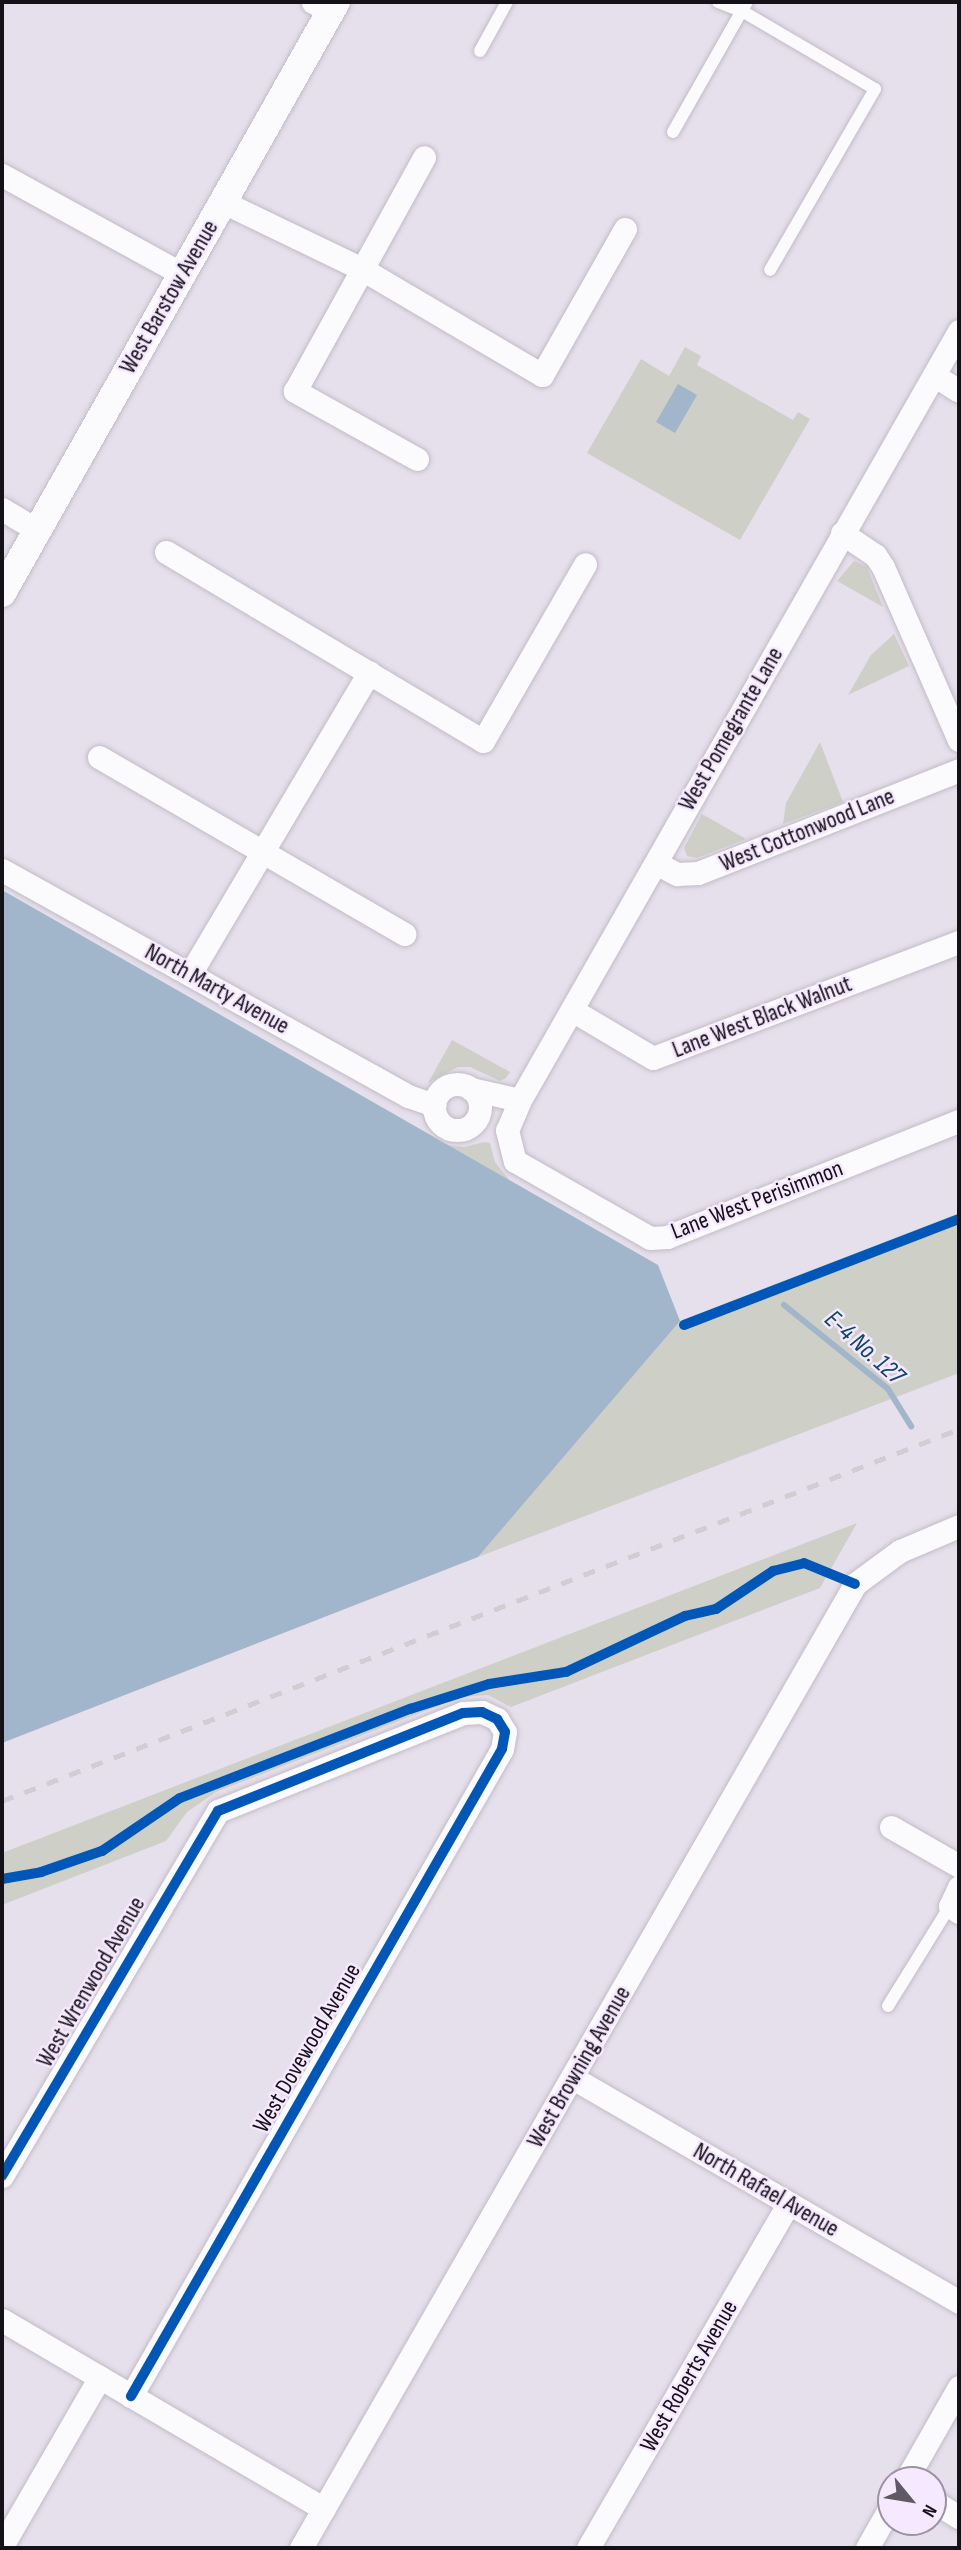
<!DOCTYPE html>
<html>
<head>
<meta charset="utf-8">
<style>
  body { margin:0 }
  #map { position:relative; width:961px; height:2550px; overflow:hidden; background:#e6dfec; font-family:"Sofia Sans Condensed",sans-serif }
  div>[style] { position:absolute }
  .green>* { inset:0; background:#ced0c8 }
  .water>* { inset:0; background:#a1b6ca; transform-origin:0 0 }
  .stream>* { height:6px; margin:-3px; padding:0 3px; transform-origin:3px; border-radius:3px; background:#a1b6ca }
  .roads { filter:drop-shadow(0 0 2px #c1bcc6) drop-shadow(0 0 2px #c1bcc6) }
  .service>* { height:12px; margin:-6px; padding:0 6px; transform-origin:6px; border-radius:6px; background:#fbfafc }
  .minor>* { height:23px; margin:-11.5px; padding:0 11.5px; transform-origin:11.5px; border-radius:11.5px; background:#fbfafc }
  .minor>.ring { margin:-11.5px; padding:0; box-sizing:content-box; background:none; border:23px solid #fbfafc; border-radius:50% }
  .tertiary>* { height:28px; margin:-14px; padding:0 14px; transform-origin:14px; border-radius:14px; background:#fbfafc }
  .rail>* { height:5px; margin-top:-2.5px; transform-origin:0; background:repeating-linear-gradient(90deg,#d0ced2 0 12px,transparent 0 24px) }
  .cycleway>* { height:10px; margin:-5px; padding:0 5px; transform-origin:5px; border-radius:5px; background:#0057b8 }
  span { translate:-50% -50%; white-space:nowrap; text-align:center; line-height:1.15; -webkit-text-stroke:5px #f5e8ff; paint-order:stroke }
  .street-label { font-size:24px; color:#151118 }
  .water-label { font-size:26px; color:#0e4769; font-style:italic }
  .frame { position:absolute; inset:0; border:4px solid #151118; pointer-events:none }
  .north { position:absolute; left:877px; top:2466px; width:70px; height:70px; box-sizing:border-box; background:#f5e8ff; border:2px solid #9b92a3; border-radius:50%; rotate:120deg; font-size:19px; font-weight:700; line-height:28px; text-align:center; color:#151118 }
  .north::after { content:''; display:block; margin:auto; width:24px; height:32px; background:#5e5962; clip-path:polygon(50% 0,100% 100%,50% 72%,0 100%) }
</style>
</head>
<body>
<div id="map">
  <div class="green">
    <div style="clip-path:polygon(685px 347px,701px 356px,697px 365px,793px 420px,798px 412px,810px 419px,740px 540px,587px 453px,641px 359px,669px 376px)"></div>
    <div style="clip-path:polygon(854px 561px,867px 567px,883px 607px,837px 581px)"></div>
    <div style="clip-path:polygon(894px 634px,909px 666px,848px 695px,871px 655px)"></div>
    <div style="clip-path:polygon(820px 742px,843px 802px,783px 824px,786px 803px)"></div>
    <div style="clip-path:polygon(702px 814px,746px 839px,697px 858px,687px 856px,684px 848px)"></div>
    <div style="clip-path:polygon(452px 1040px,510px 1072px,506px 1078px,500px 1081px,470px 1067px,458px 1067px,428px 1083px)"></div>
    <div style="clip-path:polygon(484px 1142px,490px 1143px,495px 1162px,510px 1181px,447px 1145px,464px 1147px)"></div>
    <div style="clip-path:polygon(959px 1213px,959px 1373px,478px 1557px,680px 1321px)"></div>
    <div style="clip-path:polygon(857px 1523px,820px 1588px,511px 1707px,488px 1695px,461px 1697px,216px 1792px,187px 1812px,166px 1841px,2px 1905px,2px 1853px)"></div>
  </div>
  <div class="water">
    <div style="left:678px;top:384px;width:22px;height:44px;rotate:30deg"></div>
    <div style="clip-path:polygon(2px 890px,658px 1265px,680px 1321px,478px 1557px,2px 1743px)"></div>
  </div>
  <div class="stream">
    <div style="left:784px;top:1305px;width:134px;rotate:38.9deg"></div>
    <div style="left:888px;top:1389px;width:44px;rotate:58.1deg"></div>
  </div>
  <div class="roads">
    <div class="service">
      <div style="left:718px;top:2px;width:26px;rotate:21deg"></div>
      <div style="left:742px;top:11px;width:154px;rotate:30.4deg"></div>
      <div style="left:875px;top:89px;width:209px;rotate:120.1deg"></div>
      <div style="left:480px;top:51px;width:56px;rotate:-61.1deg"></div>
      <div style="left:673px;top:132px;width:150px;rotate:-60.4deg"></div>
      <div style="left:888px;top:2006px;width:118px;rotate:-58.2deg"></div>
    </div>
    <div class="minor">
      <div style="left:313px;top:2px;width:19px;rotate:28deg"></div>
      <div style="left:2px;top:175px;width:205px;rotate:28.8deg"></div>
      <div style="left:223px;top:202px;width:154px;rotate:25.7deg"></div>
      <div style="left:362px;top:269px;width:209px;rotate:30.5deg"></div>
      <div style="left:542px;top:375px;width:168px;rotate:-60.4deg"></div>
      <div style="left:959px;top:331px;width:885px;rotate:119.72deg"></div>
      <div style="left:520px;top:1100px;width:33px;rotate:113deg"></div>
      <div style="left:507px;top:1130px;width:32px;rotate:76deg"></div>
      <div style="left:515px;top:1161px;width:155px;rotate:29.7deg"></div>
      <div style="left:650px;top:1238px;width:17px;rotate:-3deg"></div>
      <div style="left:667px;top:1237px;width:314px;rotate:-21.7deg"></div>
      <div style="left:935px;top:376px;width:28px;rotate:32deg"></div>
      <div style="left:417px;top:459px;width:140px;rotate:-150.9deg"></div>
      <div style="left:295px;top:391px;width:267px;rotate:-61.1deg"></div>
      <div style="left:2px;top:509px;width:41px;rotate:31deg"></div>
      <div style="left:842px;top:533px;width:40px;rotate:34deg"></div>
      <div style="left:875px;top:555px;width:14px;rotate:56deg"></div>
      <div style="left:883px;top:567px;width:189px;rotate:66.3deg"></div>
      <div style="left:166px;top:552px;width:369px;rotate:30.8deg"></div>
      <div style="left:483px;top:741px;width:204px;rotate:-60deg"></div>
      <div style="left:99px;top:757px;width:353px;rotate:30.1deg"></div>
      <div style="left:656px;top:863px;width:24px;rotate:28deg"></div>
      <div style="left:677px;top:874px;width:21px;rotate:-3deg"></div>
      <div style="left:698px;top:873px;width:281px;rotate:-21.5deg"></div>
      <div style="left:2px;top:870px;width:465px;rotate:29.1deg"></div>
      <div style="left:408px;top:1096px;width:28px;rotate:19deg"></div>
      <div style="left:190px;top:974px;width:351px;rotate:-59.3deg"></div>
      <div style="left:572px;top:1010px;width:94px;rotate:30.7deg"></div>
      <div style="left:653px;top:1058px;width:327px;rotate:-20.8deg"></div>
      <div class="ring" style="left:434px;top:1084px;width:23px;height:23px"></div>
      <div style="left:471px;top:1089px;width:50px;rotate:12.7deg"></div>
      <div style="left:891px;top:1827px;width:78px;rotate:29.8deg"></div>
      <div style="left:959px;top:1887px;width:21px;rotate:115deg"></div>
      <div style="left:950px;top:1906px;width:11px;rotate:34deg"></div>
      <div style="left:573px;top:2078px;width:446px;rotate:30.1deg"></div>
      <div style="left:2px;top:2176px;width:424px;rotate:-59.4deg"></div>
      <div style="left:218px;top:1811px;width:264px;rotate:-21.8deg"></div>
      <div style="left:463px;top:1713px;width:19px;rotate:-3deg"></div>
      <div style="left:482px;top:1712px;width:17px;rotate:25deg"></div>
      <div style="left:497px;top:1719px;width:15px;rotate:58deg"></div>
      <div style="left:505px;top:1732px;width:17px;rotate:100deg"></div>
      <div style="left:502px;top:1749px;width:746px;rotate:119.83deg"></div>
      <div style="left:2px;top:2320px;width:373px;rotate:30.4deg"></div>
      <div style="left:906px;top:2480px;width:107px;rotate:-60.3deg"></div>
      <div style="left:933px;top:2501px;width:31px;rotate:32deg"></div>
      <div style="left:2px;top:2546px;width:195px;rotate:-59.9deg"></div>
      <div style="left:301px;top:2548px;width:1112px;rotate:-60.11deg"></div>
      <div style="left:855px;top:1584px;width:56px;rotate:-36.3deg"></div>
      <div style="left:900px;top:1551px;width:64px;rotate:-23deg"></div>
      <div style="left:588px;top:2548px;width:399px;rotate:-59.8deg"></div>
      <div style="left:867px;top:2548px;width:48px;rotate:-60.3deg"></div>
    </div>
    <div class="tertiary">
      <div style="left:2px;top:593px;width:679px;rotate:-60.53deg"></div>
    </div>
  </div>
  <div class="rail">
    <div style="left:2px;top:1801px;width:1027px;rotate:-21.24deg"></div>
  </div>
  <div class="cycleway">
    <div style="left:684px;top:1325px;width:295px;rotate:-21.1deg"></div>
    <div style="left:2px;top:1879px;width:40px;rotate:-10deg"></div>
    <div style="left:41px;top:1872px;width:65px;rotate:-19deg"></div>
    <div style="left:102px;top:1851px;width:94px;rotate:-34.2deg"></div>
    <div style="left:180px;top:1798px;width:247px;rotate:-21.2deg"></div>
    <div style="left:410px;top:1709px;width:83px;rotate:-17.6deg"></div>
    <div style="left:489px;top:1684px;width:78px;rotate:-8.9deg"></div>
    <div style="left:566px;top:1672px;width:132px;rotate:-25.2deg"></div>
    <div style="left:685px;top:1616px;width:32px;rotate:-13deg"></div>
    <div style="left:716px;top:1609px;width:69px;rotate:-33.7deg"></div>
    <div style="left:773px;top:1571px;width:32px;rotate:-14deg"></div>
    <div style="left:804px;top:1563px;width:55px;rotate:22.4deg"></div>
    <div style="left:2px;top:2176px;width:424px;rotate:-59.4deg"></div>
    <div style="left:218px;top:1811px;width:264px;rotate:-21.8deg"></div>
    <div style="left:463px;top:1713px;width:19px;rotate:-3deg"></div>
    <div style="left:482px;top:1712px;width:17px;rotate:25deg"></div>
    <div style="left:497px;top:1719px;width:15px;rotate:58deg"></div>
    <div style="left:505px;top:1732px;width:17px;rotate:100deg"></div>
    <div style="left:502px;top:1749px;width:746px;rotate:119.83deg"></div>
  </div>
  <div class="street-label">
    <span style="left:169px;top:297px;rotate:-60deg">West Barstow Avenue</span>
    <span style="left:731px;top:729px;rotate:-60deg">West Pomegrante Lane</span>
    <span style="left:807px;top:830px;rotate:-22deg">West Cottonwood Lane</span>
    <span style="left:217px;top:989px;rotate:29deg">North Marty Avenue</span>
    <span style="left:762px;top:1017px;rotate:-21deg">Lane West Black Walnut</span>
    <span style="left:757px;top:1200px;rotate:-21deg">Lane West Perisimmon</span>
    <span style="left:91px;top:1982px;rotate:-60deg">West Wrenwood Avenue</span>
    <span style="left:307px;top:2048px;rotate:-60deg">West Dovewood Avenue</span>
    <span style="left:579px;top:2067px;rotate:-60deg">West Browning Avenue</span>
    <span style="left:766px;top:2190px;rotate:30deg">North Rafael Avenue</span>
    <span style="left:689px;top:2376px;rotate:-60deg">West Roberts Avenue</span>
  </div>
  <div class="water-label">
    <span style="left:864px;top:1348px;rotate:42deg">E-4 No. 127</span>
  </div>
  <div class="frame"></div>
  <div class="north">N</div>
</div>
</body>
</html>
